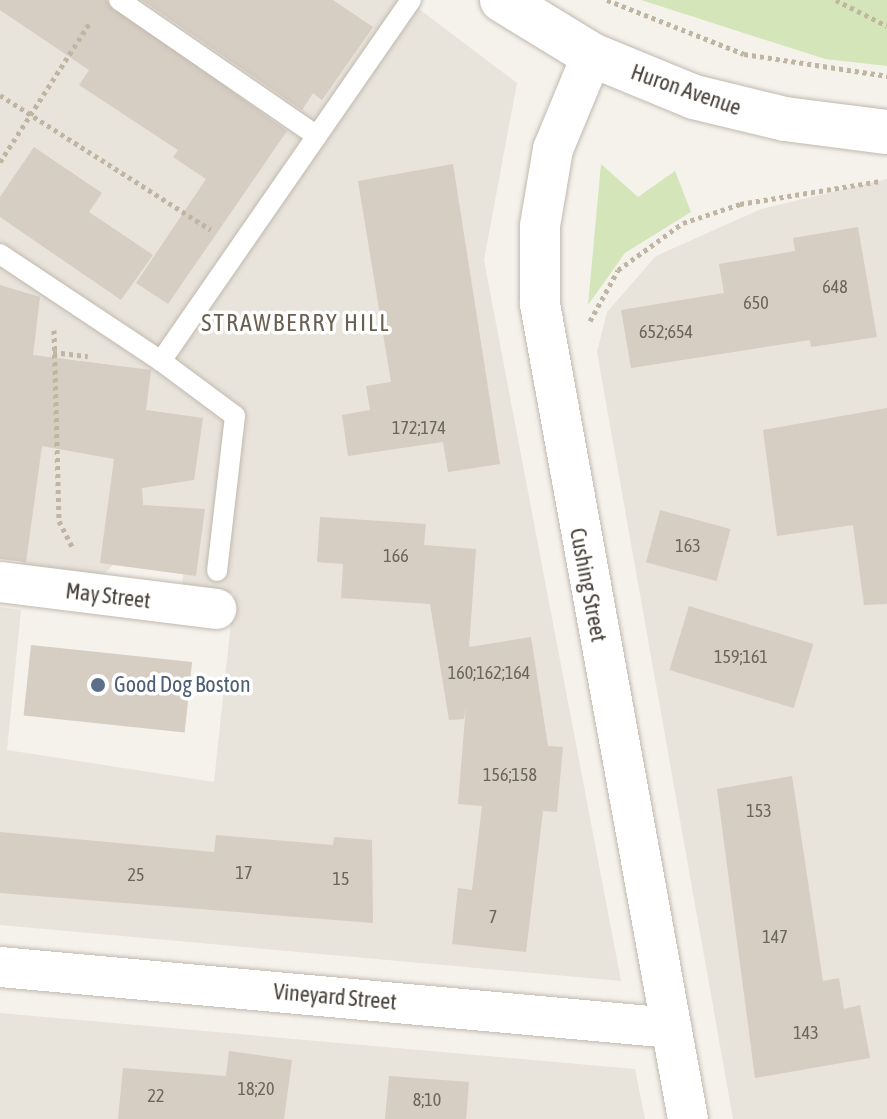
<!DOCTYPE html>
<html>
<head>
<meta charset="utf-8">
<style>
  body { margin:0 }
  #map { position:relative; width:887px; height:1119px; overflow:hidden; background:#f5f2ec; font-family:"Asap Condensed",sans-serif }
  div>[style] { position:absolute }
  .residential>* { inset:0; background:#e8e3db }
  .green>* { inset:0; background:#d4e5b9 }
  .building>* { inset:0; background:#d6cdc3; transform-origin:0 0 }
  .path>* { height:5px; margin-top:-2.5px; transform-origin:0; background:repeating-linear-gradient(90deg,#c0b4a2 0 4px,transparent 0 8px) }
  .roads { filter:drop-shadow(0 0 2px #c0b9af) drop-shadow(0 0 2px #c0b9af) }
  .service>* { height:20px; margin:-10px; padding:0 10px; transform-origin:10px; border-radius:10px; background:#fff }
  .minor>* { height:40px; margin:-20px; padding:0 20px; transform-origin:20px; border-radius:20px; background:#fff }
  .tertiary>* { height:44px; margin:-22px; padding:0 22px; transform-origin:22px; border-radius:22px; background:#fff }
  .dots>* { width:22px; height:22px; translate:-50% -50%; box-sizing:border-box; border:4px solid #fff; border-radius:50% }
  span { translate:-50% -50%; white-space:nowrap; text-align:center; line-height:1.15; -webkit-text-stroke:7px #fff; paint-order:stroke }
  .number-label { font-size:18px; color:#6c655c }
  .number-label span { -webkit-text-stroke-width:0 }
  .street-label { font-size:22px; color:#49423a }
  .service-label { font-size:22px; color:#4e5e75 }
  .left { translate:0 -50%; text-align:left }
  .neighbourhood-label { font-size:24px; color:#6b5f52; letter-spacing:2px }
</style>
</head>
<body>
<div id="map">
  <div class="residential">
    <div style="clip-path:polygon(0 0,407px 0,517px 83px,484px 260px,621px 981px,0 925px,0 607px,21px 610px,7px 750px,214px 782px,234px 594px,182px 586px,183px 574px,113px 565px,102px 576px,21px 564px,23px 551px,0 548px)"></div>
    <div style="clip-path:polygon(887px 179px,887px 1119px,733px 1119px,597px 352px,607px 312px,656px 256px,761px 209px)"></div>
    <div style="clip-path:polygon(0 1013px,635px 1069px,645px 1119px,0 1119px)"></div>
  </div>
  <div class="green">
    <div style="clip-path:polygon(641px 0,887px 0,887px 66px,825px 59px)"></div>
    <div style="clip-path:polygon(601px 164px,638px 197px,675px 171px,691px 212px,625px 253px,588px 305px)"></div>
  </div>
  <div class="building">
    <div style="clip-path:polygon(0 0,106px 0,287px 131px,168px 304px,136px 283px,206px 179px,173px 157px,178px 150px,79px 85px,89px 70px,0 10px)"></div>
    <div style="clip-path:polygon(142px 0,333px 0,373px 27px,322px 100px,313px 93px,302px 110px)"></div>
    <div style="clip-path:polygon(34px 147px,102px 193px,89px 212px,153px 255px,121px 300px,0 217px,0 197px)"></div>
    <div style="clip-path:polygon(453px 164px,500px 464px,448px 472px,443px 442px,348px 456px,342px 415px,370px 410px,366px 386px,391px 382px,358px 181px)"></div>
    <div style="clip-path:polygon(858px 227px,877px 337px,811px 347px,810px 340px,631px 368px,621px 310px,724px 293px,719px 264px,795px 251px,793px 238px)"></div>
    <div style="clip-path:polygon(0 285px,40px 297px,33px 355px,151px 370px,146px 410px,203px 418px,194px 480px,142px 488px,143px 505px,205px 509px,196px 576px,100px 563px,114px 459px,42px 446px,26px 562px,0 559px)"></div>
    <div style="clip-path:polygon(887px 408px,887px 604px,864px 605px,853px 525px,777px 536px,763px 430px)"></div>
    <div style="left:660px;top:510px;width:73px;height:54px;rotate:15deg"></div>
    <div style="clip-path:polygon(320px 517px,426px 524px,424px 545px,476px 549px,469px 647px,531px 637px,548px 746px,563px 747px,557px 812px,543px 811px,526px 952px,452px 944px,458px 888px,472px 890px,482px 806px,458px 804px,466px 706px,464px 719px,449px 720px,430px 604px,341px 598px,343px 564px,317px 562px)"></div>
    <div style="left:689px;top:606px;width:130px;height:67px;rotate:17deg"></div>
    <div style="left:31px;top:645px;width:162px;height:71px;rotate:6deg"></div>
    <div style="clip-path:polygon(792px 776px,823px 981px,839px 978px,844px 1009px,860px 1005px,870px 1058px,755px 1078px,717px 789px)"></div>
    <div style="clip-path:polygon(0 832px,214px 852px,216px 835px,333px 845px,334px 837px,372px 840px,373px 923px,0 893px)"></div>
    <div style="clip-path:polygon(229px 1051px,292px 1060px,284px 1119px,118px 1119px,123px 1068px,226px 1076px)"></div>
    <div style="clip-path:polygon(389px 1076px,469px 1082px,466px 1119px,385px 1119px)"></div>
  </div>
  <div class="path">
    <div style="left:607px;top:0;width:147px;rotate:21.5deg"></div>
    <div style="left:744px;top:54px;width:145px;rotate:8.7deg"></div>
    <div style="left:836px;top:0;width:57px;rotate:27deg"></div>
    <div style="left:0;top:95px;width:250px;rotate:32.6deg"></div>
    <div style="left:0;top:162px;width:168px;rotate:-57.2deg"></div>
    <div style="left:590px;top:321px;width:58px;rotate:-61.2deg"></div>
    <div style="left:618px;top:270px;width:80px;rotate:-35.9deg"></div>
    <div style="left:683px;top:223px;width:60px;rotate:-18.4deg"></div>
    <div style="left:740px;top:204px;width:143px;rotate:-9.3deg"></div>
    <div style="left:54px;top:330px;width:191px;rotate:88.5deg"></div>
    <div style="left:59px;top:521px;width:30px;rotate:63deg"></div>
    <div style="left:53px;top:352px;width:35px;rotate:7deg"></div>
  </div>
  <div class="roads">
    <div class="service">
      <div style="left:119px;top:0;width:240px;rotate:34.5deg"></div>
      <div style="left:0;top:254px;width:193px;rotate:33.6deg"></div>
      <div style="left:161px;top:361px;width:439px;rotate:-55.3deg"></div>
      <div style="left:161px;top:361px;width:92px;rotate:36.6deg"></div>
      <div style="left:235px;top:416px;width:156px;rotate:96.6deg"></div>
    </div>
    <div class="minor">
      <div style="left:592px;top:55px;width:102px;rotate:112.5deg"></div>
      <div style="left:553px;top:149px;width:78px;rotate:99.6deg"></div>
      <div style="left:540px;top:226px;width:78px;rotate:90deg"></div>
      <div style="left:540px;top:304px;width:828px;rotate:79.71deg"></div>
      <div style="left:0;top:582px;width:218px;rotate:7.1deg"></div>
      <div style="left:0;top:967px;width:674px;rotate:5.19deg"></div>
    </div>
    <div class="tertiary">
      <div style="left:502px;top:0;width:105px;rotate:31.4deg"></div>
      <div style="left:592px;top:55px;width:110px;rotate:22.4deg"></div>
      <div style="left:694px;top:97px;width:94px;rotate:13.6deg"></div>
      <div style="left:785px;top:119px;width:103px;rotate:7.3deg"></div>
    </div>
  </div>
  <div class="dots">
    <div style="left:98px;top:685px;background:#5c6f8a"></div>
  </div>
  <div class="number-label">
    <span style="left:835px;top:287px">648</span>
    <span style="left:756px;top:303px">650</span>
    <span style="left:666px;top:332px">652;654</span>
    <span style="left:419px;top:428px">172;174</span>
    <span style="left:688px;top:546px">163</span>
    <span style="left:396px;top:556px">166</span>
    <span style="left:741px;top:657px">159;161</span>
    <span style="left:489px;top:673px">160;162;164</span>
    <span style="left:510px;top:775px">156;158</span>
    <span style="left:759px;top:811px">153</span>
    <span style="left:244px;top:873px">17</span>
    <span style="left:136px;top:875px">25</span>
    <span style="left:341px;top:879px">15</span>
    <span style="left:493px;top:917px">7</span>
    <span style="left:775px;top:937px">147</span>
    <span style="left:806px;top:1033px">143</span>
    <span style="left:256px;top:1089px">18;20</span>
    <span style="left:156px;top:1096px">22</span>
    <span style="left:427px;top:1100px">8;10</span>
  </div>
  <div class="street-label">
    <span style="left:686px;top:90px;rotate:19deg">Huron Avenue</span>
    <span style="left:588px;top:585px;rotate:79deg">Cushing Street</span>
    <span style="left:108px;top:596px;rotate:7deg">May Street</span>
    <span style="left:335px;top:997px;rotate:5deg">Vineyard Street</span>
  </div>
  <div class="service-label">
    <span class="left" style="left:114px;top:685px">Good Dog Boston</span>
  </div>
  <div class="neighbourhood-label">
    <span style="left:296px;top:323px">STRAWBERRY HILL</span>
  </div>
</div>
</body>
</html>
